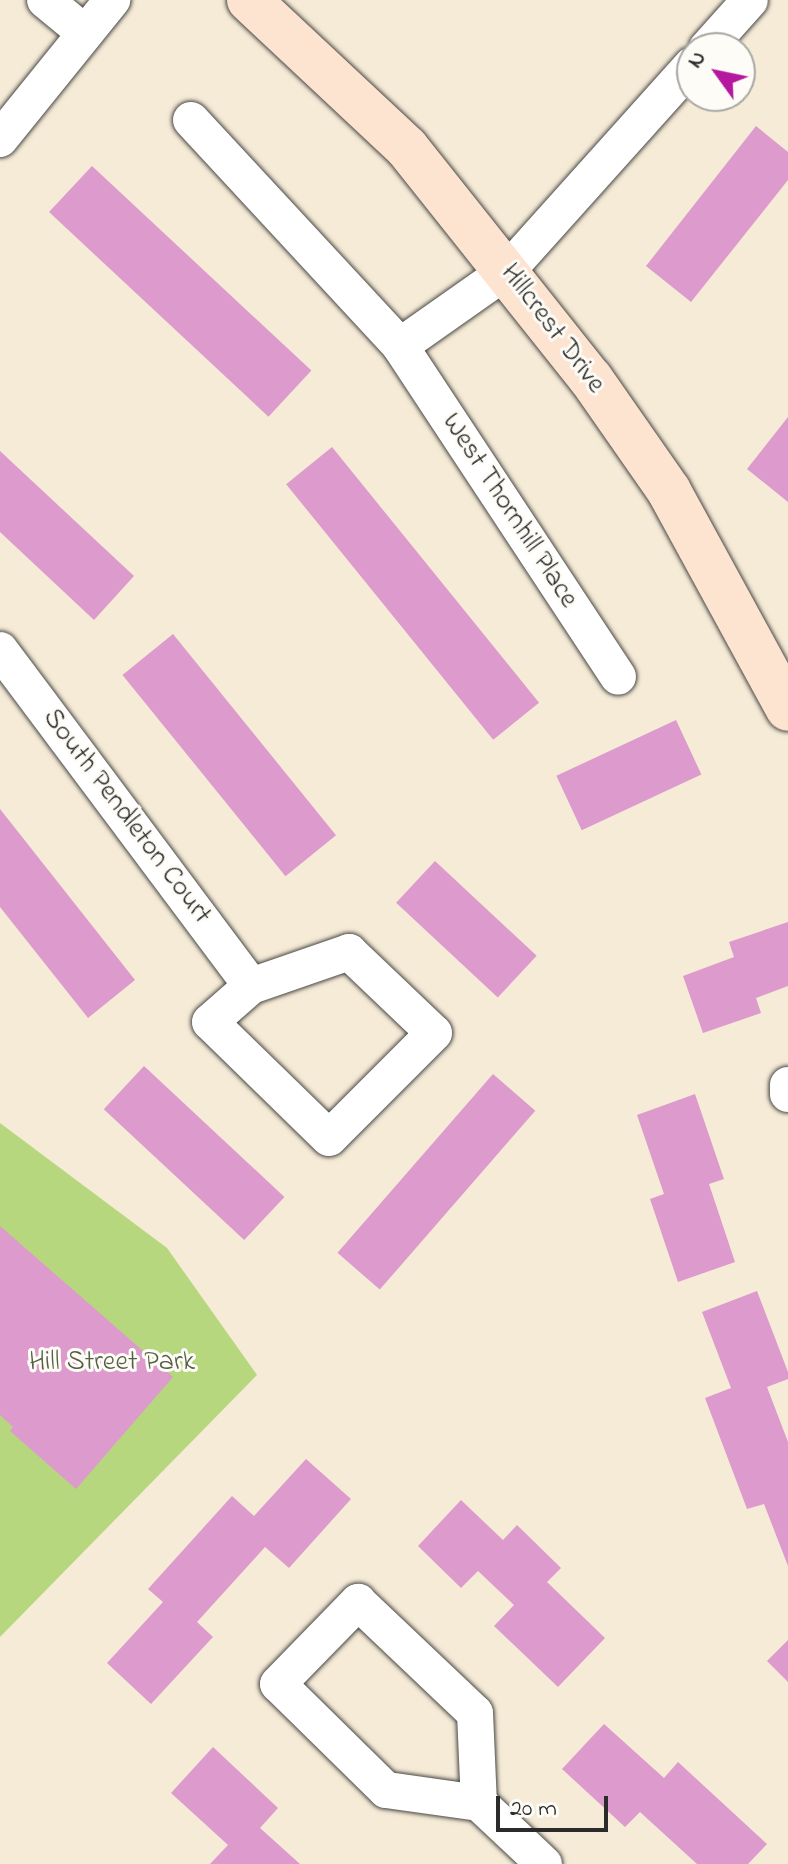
<!DOCTYPE html>
<html>
<head>
<meta charset="utf-8">
<style>
  body { margin:0 }
  #map { position:relative; width:788px; height:1864px; overflow:hidden; background:#f6ebd7; font-family:"Indie Flower",sans-serif }
  div>[style] { position:absolute }
  .green>* { inset:0; background:#b7d77f }
  .building>* { inset:0; background:#dc9acd; transform-origin:0 0 }
  .roads { filter:drop-shadow(0 0 2px #494845) drop-shadow(0 0 2px #494845) }
  .street>* { height:36px; margin:-18px; padding:0 18px; transform-origin:18px; border-radius:18px; background:#fff }
  .secondary>* { height:44px; margin:-22px; padding:0 22px; transform-origin:22px; border-radius:22px; background:#fde4d1 }
  span { translate:-50% -50%; white-space:nowrap; text-align:center; line-height:1.15; -webkit-text-stroke:6px #fdfcf7; paint-order:stroke }
  .street-label { font-size:28px; color:#2b2b2b }
  .park-label { font-size:28px; color:#555f44 }
  .north { position:absolute; left:676px; top:32px; width:80px; height:80px; box-sizing:border-box; background:#fdfcf7; border:2px solid #a9a8a5; border-radius:50%; rotate:303deg; font-size:22px; font-weight:700; line-height:32px; text-align:center; color:#2b2b2b }
  .north::after { content:''; display:block; margin:auto; width:28px; height:36px; background:#b5179e; clip-path:polygon(50% 0,100% 100%,50% 72%,0 100%) }
  .scale { position:absolute; left:496px; top:1796px; width:112px; height:36px; box-sizing:border-box; border:4px solid #2b2b2b; border-top:0; padding-left:10px; font-size:24px; line-height:28px; white-space:nowrap; color:#2b2b2b; -webkit-text-stroke:6px #fdfcf7; paint-order:stroke }
</style>
</head>
<body>
<div id="map">
  <div class="green">
    <div style="clip-path:polygon(0 1123px,167px 1248px,257px 1375px,0 1637px)"></div>
  </div>
  <div class="building">
    <div style="clip-path:polygon(756px 126px,788px 152px,788px 180px,691px 302px,646px 266px)"></div>
    <div style="left:92px;top:166px;width:300px;height:63px;rotate:43deg"></div>
    <div style="clip-path:polygon(788px 417px,788px 502px,747px 469px)"></div>
    <div style="left:332px;top:447px;width:329px;height:59px;rotate:51deg"></div>
    <div style="clip-path:polygon(0 451px,134px 576px,94px 620px,0 532px)"></div>
    <div style="left:173px;top:634px;width:259px;height:65px;rotate:51deg"></div>
    <div style="left:676px;top:720px;width:60px;height:132px;rotate:65deg"></div>
    <div style="clip-path:polygon(0 809px,135px 980px,88px 1018px,0 907px)"></div>
    <div style="left:435px;top:861px;width:139px;height:57px;rotate:43deg"></div>
    <div style="clip-path:polygon(788px 922px,788px 986px,756px 998px,761px 1013px,703px 1033px,683px 976px,734px 957px,729px 942px)"></div>
    <div style="left:144px;top:1066px;width:192px;height:59px;rotate:43deg"></div>
    <div style="left:493px;top:1074px;width:56px;height:237px;rotate:41deg"></div>
    <div style="clip-path:polygon(695px 1094px,724px 1179px,709px 1184px,735px 1262px,678px 1282px,650px 1199px,664px 1194px,637px 1115px)"></div>
    <div style="clip-path:polygon(0 1226px,173px 1377px,76px 1489px,10px 1431px,13px 1427px,0 1415px)"></div>
    <div style="clip-path:polygon(757px 1291px,788px 1372px,788px 1379px,767px 1387px,788px 1442px,788px 1566px,764px 1504px,747px 1509px,705px 1398px,731px 1388px,702px 1312px)"></div>
    <div style="clip-path:polygon(306px 1459px,351px 1499px,289px 1568px,265px 1547px,197px 1622px,213px 1637px,151px 1704px,107px 1663px,163px 1602px,148px 1589px,232px 1496px,254px 1516px)"></div>
    <div style="clip-path:polygon(461px 1500px,503px 1540px,517px 1525px,561px 1568px,547px 1582px,605px 1638px,558px 1687px,494px 1626px,514px 1605px,478px 1571px,461px 1588px,418px 1546px)"></div>
    <div style="clip-path:polygon(788px 1640px,788px 1682px,767px 1661px)"></div>
    <div style="clip-path:polygon(604px 1724px,664px 1778px,678px 1762px,767px 1844px,748px 1864px,697px 1864px,640px 1812px,625px 1827px,562px 1769px)"></div>
    <div style="clip-path:polygon(213px 1747px,278px 1808px,260px 1828px,300px 1864px,210px 1864px,228px 1845px,171px 1793px)"></div>
  </div>
  <div class="roads">
    <div class="street">
      <div style="left:45px;top:0;width:52px;rotate:39.5deg"></div>
      <div style="left:707px;top:48px;width:64px;rotate:-48.1deg"></div>
      <div style="left:191px;top:120px;width:308px;rotate:47.2deg"></div>
      <div style="left:400px;top:346px;width:396px;rotate:56.6deg"></div>
      <div style="left:0;top:139px;width:179px;rotate:-51.1deg"></div>
      <div style="left:400px;top:346px;width:132px;rotate:-35.1deg"></div>
      <div style="left:508px;top:270px;width:275px;rotate:-48.1deg"></div>
      <div style="left:0;top:650px;width:419px;rotate:53.2deg"></div>
      <div style="left:349px;top:952px;width:117px;rotate:43.6deg"></div>
      <div style="left:434px;top:1033px;width:148px;rotate:135deg"></div>
      <div style="left:329px;top:1138px;width:166px;rotate:-135.7deg"></div>
      <div style="left:210px;top:1022px;width:55px;rotate:-41.3deg"></div>
      <div style="left:251px;top:986px;width:104px;rotate:-19.1deg"></div>
      <div style="left:788px;top:1085px;width:9px;rotate:90deg"></div>
      <div style="left:358px;top:1602px;width:161px;rotate:43.5deg"></div>
      <div style="left:475px;top:1713px;width:90px;rotate:87.5deg"></div>
      <div style="left:479px;top:1803px;width:94px;rotate:-172deg"></div>
      <div style="left:386px;top:1790px;width:151px;rotate:-135.5deg"></div>
      <div style="left:278px;top:1684px;width:115px;rotate:-45.7deg"></div>
      <div style="left:479px;top:1803px;width:89px;rotate:43.2deg"></div>
    </div>
    <div class="secondary">
      <div style="left:249px;top:0;width:216px;rotate:43.1deg"></div>
      <div style="left:407px;top:148px;width:295px;rotate:51.5deg"></div>
      <div style="left:591px;top:379px;width:136px;rotate:55.1deg"></div>
      <div style="left:669px;top:491px;width:248px;rotate:61.4deg"></div>
    </div>
  </div>
  <div class="street-label">
    <span style="left:552px;top:329px;rotate:53deg">Hillcrest Drive</span>
    <span style="left:509px;top:511px;rotate:57deg">West Thornhill Place</span>
    <span style="left:126px;top:817px;rotate:53deg">South Pendleton Court</span>
  </div>
  <div class="park-label">
    <span style="left:112px;top:1363px">Hill Street Park</span>
  </div>
  <div class="north">N</div>
  <div class="scale">20 m</div>
</div>
</body>
</html>
